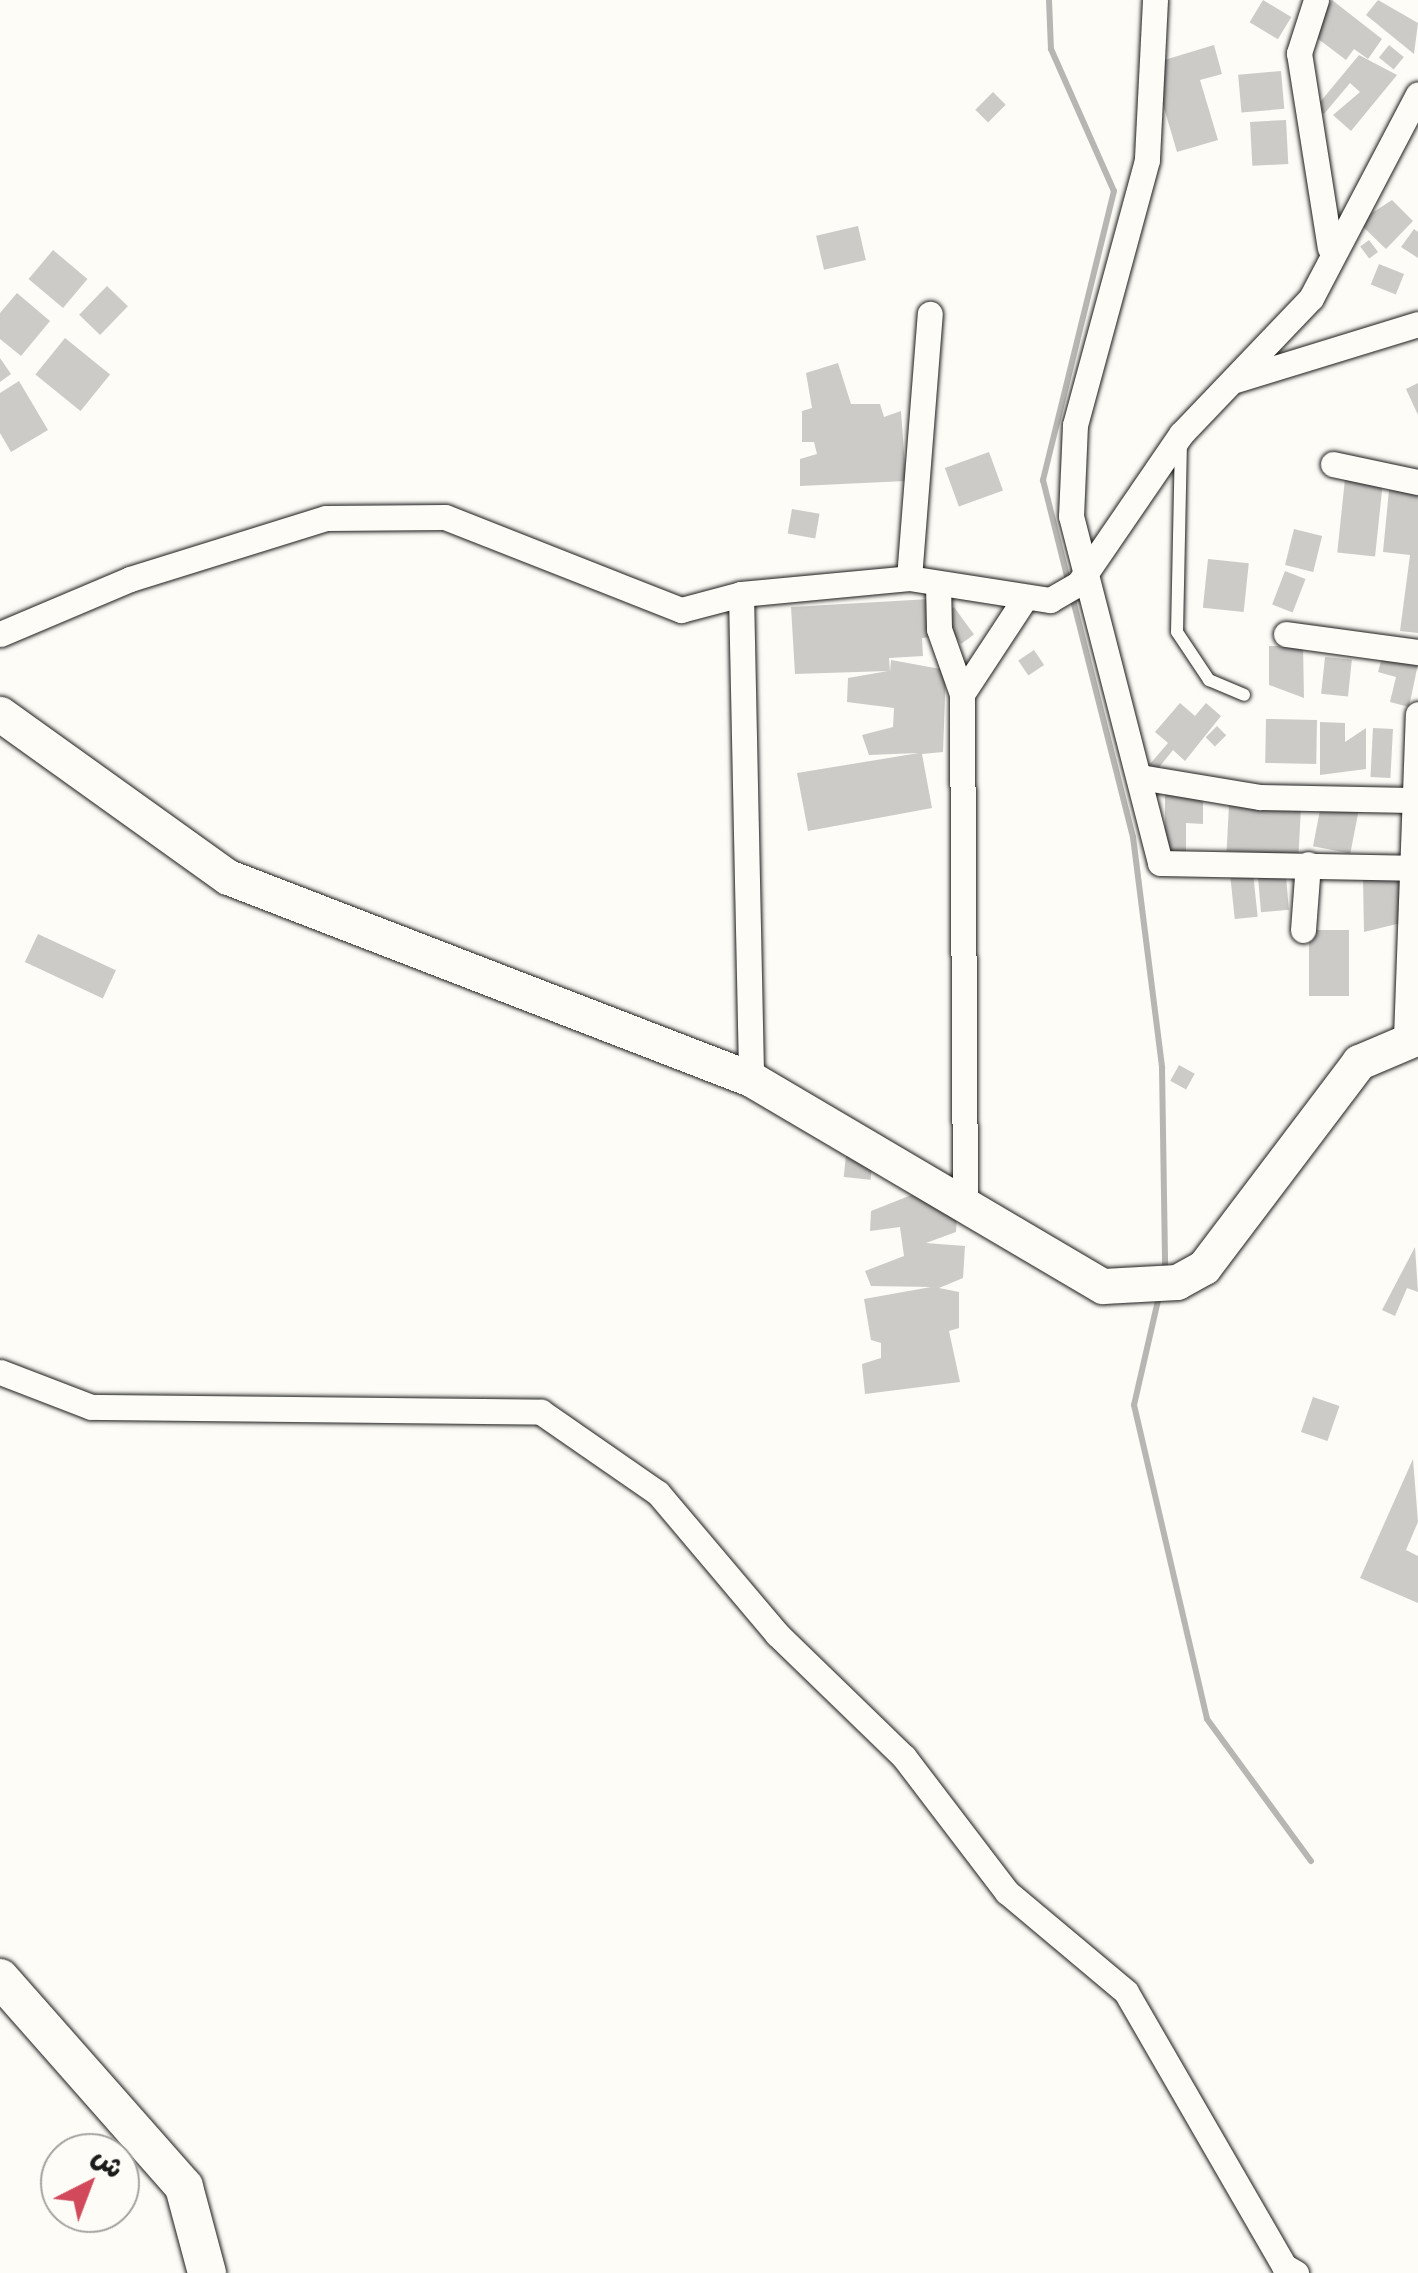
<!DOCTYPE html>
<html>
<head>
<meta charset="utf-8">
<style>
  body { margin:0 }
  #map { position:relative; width:1418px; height:2273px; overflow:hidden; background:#fdfcf7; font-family:Itim,"Playpen Sans Arabic",sans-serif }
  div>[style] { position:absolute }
  .stream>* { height:6px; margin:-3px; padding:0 3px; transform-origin:3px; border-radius:3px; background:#b7b6b2 }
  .building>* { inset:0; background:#cccbc8; transform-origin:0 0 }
  .roads { filter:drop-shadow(0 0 2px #1c1c1c) drop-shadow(0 0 2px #1c1c1c) }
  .service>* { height:12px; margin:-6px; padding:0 6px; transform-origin:6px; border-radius:6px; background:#fdfcf7 }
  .minor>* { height:25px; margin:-12.5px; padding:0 12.5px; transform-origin:12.5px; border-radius:12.5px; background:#fdfcf7 }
  .secondary>* { height:35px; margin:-17.5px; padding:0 17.5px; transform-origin:17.5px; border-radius:17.5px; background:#fdfcf7 }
  .primary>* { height:38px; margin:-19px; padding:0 19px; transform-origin:19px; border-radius:19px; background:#fdfcf7 }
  span { translate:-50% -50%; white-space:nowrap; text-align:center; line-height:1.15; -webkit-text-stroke:9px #fdfcf7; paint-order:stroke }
  .north { position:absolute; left:40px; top:2133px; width:100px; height:100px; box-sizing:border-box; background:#fdfcf7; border:2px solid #a3a29f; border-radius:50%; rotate:42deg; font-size:28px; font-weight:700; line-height:40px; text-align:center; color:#1c1c1c }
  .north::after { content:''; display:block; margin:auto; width:35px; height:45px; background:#d1495b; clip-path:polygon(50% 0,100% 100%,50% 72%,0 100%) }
</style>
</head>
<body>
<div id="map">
  <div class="stream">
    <div style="left:1049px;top:0;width:49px;rotate:87.7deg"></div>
    <div style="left:1051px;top:49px;width:155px;rotate:66.1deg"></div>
    <div style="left:1114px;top:191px;width:298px;rotate:103.8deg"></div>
    <div style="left:1043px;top:480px;width:107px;rotate:76deg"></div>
    <div style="left:1072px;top:596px;width:249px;rotate:75.8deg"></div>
    <div style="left:1133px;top:837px;width:233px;rotate:82.8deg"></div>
    <div style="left:1162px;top:1068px;width:201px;rotate:89.1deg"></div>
    <div style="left:1159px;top:1296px;width:112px;rotate:102.9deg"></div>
    <div style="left:1134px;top:1405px;width:322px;rotate:76.9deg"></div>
    <div style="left:1207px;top:1719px;width:176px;rotate:53.8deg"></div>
  </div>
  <div class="building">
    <div style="left:1263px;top:0;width:33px;height:26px;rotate:31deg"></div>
    <div style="clip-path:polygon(1332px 0,1382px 39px,1368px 59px,1354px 49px,1346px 60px,1309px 32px)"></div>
    <div style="clip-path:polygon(1378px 0,1418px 23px,1414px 54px,1366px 15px)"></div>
    <div style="clip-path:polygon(1214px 45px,1222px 74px,1200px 80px,1218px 140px,1177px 152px,1151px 64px)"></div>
    <div style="left:1389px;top:45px;width:19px;height:16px;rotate:39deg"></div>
    <div style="clip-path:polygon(1359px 55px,1397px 75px,1351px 131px,1333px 115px,1360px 92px,1350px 83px,1324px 114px,1316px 107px)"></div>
    <div style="left:1281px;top:71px;width:38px;height:43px;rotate:85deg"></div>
    <div style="left:993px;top:92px;width:18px;height:25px;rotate:45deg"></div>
    <div style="left:1286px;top:120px;width:44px;height:36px;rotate:87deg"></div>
    <div style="clip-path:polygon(1392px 200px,1413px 221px,1386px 249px,1358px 222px)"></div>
    <div style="left:858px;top:226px;width:35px;height:43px;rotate:77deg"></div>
    <div style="clip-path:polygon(1414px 229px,1418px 232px,1418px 258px,1401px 247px)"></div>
    <div style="left:1369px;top:240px;width:15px;height:11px;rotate:53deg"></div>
    <div style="left:53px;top:250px;width:45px;height:38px;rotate:40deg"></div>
    <div style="left:1379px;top:264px;width:27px;height:22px;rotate:22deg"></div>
    <div style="left:107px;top:286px;width:29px;height:40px;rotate:44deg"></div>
    <div style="clip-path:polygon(17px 293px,50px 321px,21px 356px,0 339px,0 313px)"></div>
    <div style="left:65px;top:338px;width:58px;height:47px;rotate:39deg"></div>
    <div style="clip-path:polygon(0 358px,11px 374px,0 382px)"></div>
    <div style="clip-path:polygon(838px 363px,851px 404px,880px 404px,884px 417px,901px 411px,906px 481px,800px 486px,800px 459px,817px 454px,814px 442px,802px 442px,802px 411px,812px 408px,806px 373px)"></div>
    <div style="clip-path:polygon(19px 381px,48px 430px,11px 452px,0 433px,0 393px)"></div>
    <div style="clip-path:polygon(1418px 383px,1418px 415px,1406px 389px)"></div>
    <div style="left:989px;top:452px;width:41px;height:47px;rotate:70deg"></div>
    <div style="left:1345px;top:479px;width:38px;height:74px;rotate:6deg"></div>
    <div style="clip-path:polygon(1389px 490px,1418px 493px,1418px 633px,1400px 631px,1410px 555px,1383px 552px)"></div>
    <div style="left:792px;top:509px;width:28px;height:25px;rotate:10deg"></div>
    <div style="left:1294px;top:529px;width:29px;height:37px;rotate:14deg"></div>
    <div style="left:1208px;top:559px;width:41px;height:49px;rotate:6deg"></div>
    <div style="left:1285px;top:571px;width:22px;height:36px;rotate:21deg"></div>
    <div style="clip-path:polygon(930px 599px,933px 637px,922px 638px,923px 656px,889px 658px,890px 672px,891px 660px,946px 670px,943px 752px,922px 754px,932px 808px,808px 831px,797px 773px,919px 753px,869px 755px,862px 735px,893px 727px,894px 708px,847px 702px,848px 678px,888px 671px,795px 674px,791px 607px)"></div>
    <div style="left:954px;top:607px;width:34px;height:16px;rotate:54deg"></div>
    <div style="clip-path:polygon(1269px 646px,1303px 646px,1304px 698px,1269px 685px)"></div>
    <div style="left:1034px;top:650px;width:18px;height:19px;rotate:56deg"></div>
    <div style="clip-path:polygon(1383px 654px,1418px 664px,1409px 707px,1390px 702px,1396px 677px,1378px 672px)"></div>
    <div style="left:1325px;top:657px;width:27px;height:37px;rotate:6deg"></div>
    <div style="clip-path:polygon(1180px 703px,1195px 716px,1206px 703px,1221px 716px,1185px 761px,1173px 750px,1157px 770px,1150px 764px,1168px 743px,1155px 732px)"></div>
    <div style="left:1266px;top:719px;width:51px;height:44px;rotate:1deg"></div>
    <div style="clip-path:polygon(1320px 722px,1345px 723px,1345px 742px,1366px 728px,1366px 769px,1320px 775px)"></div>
    <div style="left:1217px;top:726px;width:13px;height:16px;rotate:45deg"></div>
    <div style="left:1373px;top:728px;width:20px;height:49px;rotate:3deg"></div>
    <div style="clip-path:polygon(1165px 793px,1203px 794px,1203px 824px,1186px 823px,1186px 852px,1165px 852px)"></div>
    <div style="left:1229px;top:805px;width:72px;height:46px;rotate:3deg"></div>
    <div style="left:1321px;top:805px;width:38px;height:42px;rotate:11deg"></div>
    <div style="left:1252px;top:863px;width:54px;height:23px;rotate:84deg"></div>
    <div style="left:1285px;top:865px;width:45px;height:28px;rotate:85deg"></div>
    <div style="clip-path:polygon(1363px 879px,1404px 879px,1405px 922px,1364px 932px)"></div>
    <div style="left:1309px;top:930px;width:40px;height:66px"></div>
    <div style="left:38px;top:934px;width:86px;height:31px;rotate:25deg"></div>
    <div style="left:1179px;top:1065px;width:18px;height:18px;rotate:29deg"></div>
    <div style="left:846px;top:1155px;width:27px;height:22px;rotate:6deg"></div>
    <div style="clip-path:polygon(914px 1194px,958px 1202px,956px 1232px,926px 1243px,965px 1246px,963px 1278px,939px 1288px,959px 1292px,959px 1328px,949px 1331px,960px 1382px,865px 1394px,862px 1364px,881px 1358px,881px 1343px,871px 1340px,864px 1299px,931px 1287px,871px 1286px,865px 1271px,904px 1256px,900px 1227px,870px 1231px,871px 1211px)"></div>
    <div style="clip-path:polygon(1415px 1247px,1418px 1292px,1407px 1288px,1395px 1316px,1382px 1310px)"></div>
    <div style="left:1313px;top:1397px;width:28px;height:37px;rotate:19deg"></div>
    <div style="clip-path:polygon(1413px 1459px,1418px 1522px,1406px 1550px,1418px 1556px,1418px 1603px,1360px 1578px)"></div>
  </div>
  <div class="roads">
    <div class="service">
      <div style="left:1181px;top:441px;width:191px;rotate:91.2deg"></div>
      <div style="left:1177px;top:632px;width:58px;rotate:56.3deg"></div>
      <div style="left:1209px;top:680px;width:38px;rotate:23deg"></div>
    </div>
    <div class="minor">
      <div style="left:1155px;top:0;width:160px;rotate:92.9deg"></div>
      <div style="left:1147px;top:160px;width:275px;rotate:105.2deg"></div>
      <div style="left:1075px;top:425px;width:91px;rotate:92.5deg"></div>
      <div style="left:1071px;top:516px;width:358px;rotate:75.6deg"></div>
      <div style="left:1160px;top:863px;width:250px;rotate:1.1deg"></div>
      <div style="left:1316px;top:0;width:56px;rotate:107.8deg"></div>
      <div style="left:1299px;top:53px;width:197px;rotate:81deg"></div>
      <div style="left:1236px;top:380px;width:190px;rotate:-17.1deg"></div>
      <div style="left:1333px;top:464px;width:87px;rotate:12deg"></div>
      <div style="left:909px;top:578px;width:265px;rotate:-85.5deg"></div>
      <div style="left:938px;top:584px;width:45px;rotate:88.7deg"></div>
      <div style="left:939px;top:629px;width:69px;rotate:70.5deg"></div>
      <div style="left:741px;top:594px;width:485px;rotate:88.8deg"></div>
      <div style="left:0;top:634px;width:141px;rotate:-22.9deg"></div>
      <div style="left:130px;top:579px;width:205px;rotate:-17.3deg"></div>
      <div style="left:326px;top:518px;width:119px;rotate:-0.5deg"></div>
      <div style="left:445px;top:517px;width:254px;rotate:21.5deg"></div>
      <div style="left:681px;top:610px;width:62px;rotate:-14.9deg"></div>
      <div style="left:741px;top:594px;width:169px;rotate:-5.4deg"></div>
      <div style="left:909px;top:578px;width:143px;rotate:8.9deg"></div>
      <div style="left:1050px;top:600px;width:34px;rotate:-30deg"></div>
      <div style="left:1079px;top:583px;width:181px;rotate:-55.6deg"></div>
      <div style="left:1181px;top:434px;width:188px;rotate:-46.3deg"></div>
      <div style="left:1311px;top:298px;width:230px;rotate:-62.3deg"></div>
      <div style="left:1286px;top:634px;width:133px;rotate:7.8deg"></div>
      <div style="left:1140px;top:777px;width:122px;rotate:9.5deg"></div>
      <div style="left:1260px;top:797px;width:151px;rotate:1.1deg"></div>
      <div style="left:1303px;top:930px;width:66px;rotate:-85.7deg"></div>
      <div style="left:1406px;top:1038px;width:324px;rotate:-87.9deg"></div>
      <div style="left:965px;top:1205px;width:511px;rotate:-90.34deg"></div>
      <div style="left:962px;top:694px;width:115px;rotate:-56.7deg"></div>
      <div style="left:0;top:1372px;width:97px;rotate:21deg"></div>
      <div style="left:91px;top:1407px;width:450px;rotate:0.6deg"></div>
      <div style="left:541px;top:1412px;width:142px;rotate:34.7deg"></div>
      <div style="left:658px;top:1493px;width:185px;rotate:49.8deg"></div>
      <div style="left:777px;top:1634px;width:177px;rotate:44.1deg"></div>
      <div style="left:904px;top:1757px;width:170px;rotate:52.7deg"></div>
      <div style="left:1007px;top:1892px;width:155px;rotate:40deg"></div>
      <div style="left:1126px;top:1992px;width:316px;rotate:60deg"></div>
      <div style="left:1284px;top:2266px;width:14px;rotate:30deg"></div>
    </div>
    <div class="secondary">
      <div style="left:0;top:714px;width:280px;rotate:35.6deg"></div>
      <div style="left:228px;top:877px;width:561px;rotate:21.12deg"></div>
      <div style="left:751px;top:1079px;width:408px;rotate:30.5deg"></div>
      <div style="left:1103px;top:1286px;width:74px;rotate:-3.1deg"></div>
      <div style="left:1177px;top:1282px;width:31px;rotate:-29deg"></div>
      <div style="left:1204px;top:1267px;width:257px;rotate:-52.9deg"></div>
      <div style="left:1359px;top:1062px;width:64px;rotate:-23deg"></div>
    </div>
    <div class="primary">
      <div style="left:0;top:1978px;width:278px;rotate:48.6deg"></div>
      <div style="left:184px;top:2187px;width:89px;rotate:75deg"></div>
    </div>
  </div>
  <div class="north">ش</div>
</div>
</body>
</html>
